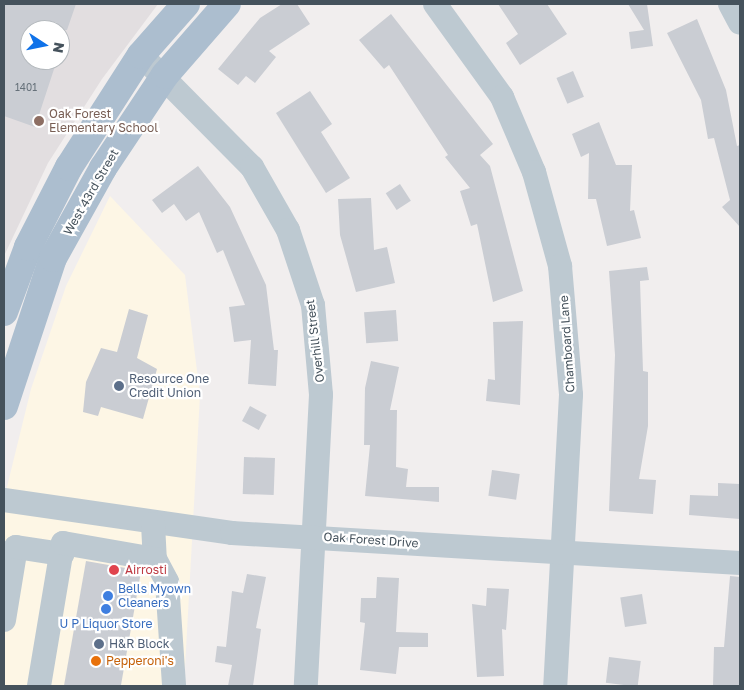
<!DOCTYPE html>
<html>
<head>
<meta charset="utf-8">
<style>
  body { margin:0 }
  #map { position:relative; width:744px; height:690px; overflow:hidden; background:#f1eeee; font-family:"Golos Text",sans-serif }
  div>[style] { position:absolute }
  .commercial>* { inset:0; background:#fdf6e5 }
  .education>* { inset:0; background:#e2dee0 }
  .building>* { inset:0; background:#cacdd3; transform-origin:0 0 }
  .minor>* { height:24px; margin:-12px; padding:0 12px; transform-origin:12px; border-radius:12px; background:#bdc9d1 }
  .major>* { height:28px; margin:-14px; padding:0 14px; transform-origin:14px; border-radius:14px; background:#acbecf }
  .dots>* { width:14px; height:14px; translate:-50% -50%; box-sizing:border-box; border:2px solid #fff; border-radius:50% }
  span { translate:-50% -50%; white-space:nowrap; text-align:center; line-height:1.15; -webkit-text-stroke:4.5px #fff; paint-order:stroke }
  .number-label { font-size:10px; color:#66717a }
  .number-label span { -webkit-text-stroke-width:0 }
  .education-label { font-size:12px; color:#785e54 }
  .left { translate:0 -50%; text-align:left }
  .street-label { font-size:12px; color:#45525c }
  .service-label { font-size:12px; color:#4e5e75 }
  .health-label { font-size:12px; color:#be3a42 }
  .shop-label { font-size:12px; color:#366cbe }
  .food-label { font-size:12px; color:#c56008 }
  .frame { position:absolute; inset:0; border:5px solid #45525c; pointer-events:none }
  .north { position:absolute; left:20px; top:20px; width:50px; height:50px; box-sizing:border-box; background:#fff; border:1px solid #b5babe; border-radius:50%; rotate:101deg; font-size:14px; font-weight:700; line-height:20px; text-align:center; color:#45525c }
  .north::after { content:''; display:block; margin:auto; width:18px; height:22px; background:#0f72e9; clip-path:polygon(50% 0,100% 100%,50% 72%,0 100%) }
</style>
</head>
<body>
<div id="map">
  <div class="commercial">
    <div style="clip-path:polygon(110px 196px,185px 275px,200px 395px,184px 686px,4px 686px,4px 499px,31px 389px,66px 286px)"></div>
  </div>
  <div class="education">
    <div style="clip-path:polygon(evenodd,4px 4px,158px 4px,102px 79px,48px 163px,4px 256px,4px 4px,30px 30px,60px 30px,60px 60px,30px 60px,30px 30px)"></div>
  </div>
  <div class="building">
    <div style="clip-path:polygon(4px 4px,76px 4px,67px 30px,30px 30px,30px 60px,57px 60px,35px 127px,4px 116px)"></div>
    <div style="clip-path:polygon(282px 4px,297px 4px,310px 24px,269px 51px,276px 57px,255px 83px,246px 76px,238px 85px,218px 69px,260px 18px)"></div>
    <div style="clip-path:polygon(498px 4px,547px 4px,567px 34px,520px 65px,506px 43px,518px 34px)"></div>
    <div style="clip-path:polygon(628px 4px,647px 4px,653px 46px,631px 49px,629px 32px,644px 30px)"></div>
    <div style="clip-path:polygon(391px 14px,493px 144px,480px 155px,490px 166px,523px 291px,493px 302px,477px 224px,471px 226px,460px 191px,470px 188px,445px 157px,448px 155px,389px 65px,384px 69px,359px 40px)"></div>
    <div style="clip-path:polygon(697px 19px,726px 90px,737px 146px,740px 145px,740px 227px,722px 207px,730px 200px,714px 138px,708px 139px,701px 100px,667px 33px)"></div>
    <div style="left:573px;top:71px;width:28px;height:18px;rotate:67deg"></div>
    <div style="clip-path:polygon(310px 91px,332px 124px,321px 132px,350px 178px,326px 193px,276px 113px)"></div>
    <div style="clip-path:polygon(599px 122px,616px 165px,632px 165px,630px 211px,634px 210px,641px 238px,607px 246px,596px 199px,588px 199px,589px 153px,581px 157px,572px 134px)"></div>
    <div style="clip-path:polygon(198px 166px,230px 207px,266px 285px,274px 350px,278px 350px,276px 386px,248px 384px,251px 340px,234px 342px,229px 307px,245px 305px,223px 250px,217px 253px,199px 212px,186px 221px,174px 204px,162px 213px,152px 200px)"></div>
    <div style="left:400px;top:184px;width:20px;height:17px;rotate:57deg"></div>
    <div style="clip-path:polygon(371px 198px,374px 250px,387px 247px,395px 283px,356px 292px,340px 235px,338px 199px)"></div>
    <div style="clip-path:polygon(647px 267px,649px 280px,640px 281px,643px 371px,648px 372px,648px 426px,639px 479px,656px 480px,653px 514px,609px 511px,615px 355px,609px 271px)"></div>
    <div style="clip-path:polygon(129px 309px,148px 315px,137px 358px,157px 369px,143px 419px,101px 407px,98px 416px,83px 412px,86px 382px,101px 348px,117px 352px)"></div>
    <div style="left:396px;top:310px;width:31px;height:32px;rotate:86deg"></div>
    <div style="clip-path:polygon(523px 321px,520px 405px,486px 401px,488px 379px,495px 380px,493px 322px)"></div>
    <div style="clip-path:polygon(371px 361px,399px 367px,390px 410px,397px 410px,396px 467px,408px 469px,406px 487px,439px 487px,439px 502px,365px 496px,370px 445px,364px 445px,365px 388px)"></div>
    <div style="left:250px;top:406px;width:19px;height:17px;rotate:28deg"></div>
    <div style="left:244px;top:457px;width:31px;height:37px;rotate:2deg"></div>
    <div style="left:492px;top:470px;width:28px;height:26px;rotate:8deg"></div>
    <div style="clip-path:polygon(718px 483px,740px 484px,740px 519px,689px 515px,690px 495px,718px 496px)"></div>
    <div style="left:86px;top:561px;width:56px;height:127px;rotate:10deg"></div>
    <div style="clip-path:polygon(247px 574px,266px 577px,256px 628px,261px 629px,253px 686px,228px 686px,232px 665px,215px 662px,217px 646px,226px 647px,232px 591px,243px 593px)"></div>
    <div style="clip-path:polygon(730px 576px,740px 577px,740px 686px,713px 686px,714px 647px,724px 647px)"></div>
    <div style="clip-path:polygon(377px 577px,399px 578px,396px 632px,428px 633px,428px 647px,399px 647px,396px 674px,360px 670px,365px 623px,360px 622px,361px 598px,376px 598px)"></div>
    <div style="clip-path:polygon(487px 588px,509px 589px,506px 630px,502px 629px,504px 676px,477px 677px,472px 604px,486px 606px)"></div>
    <div style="left:642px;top:594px;width:30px;height:22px;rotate:81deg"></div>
    <div style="left:609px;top:657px;width:32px;height:26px;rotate:7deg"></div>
  </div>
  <div class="minor">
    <div style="left:435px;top:4px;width:115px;rotate:54.2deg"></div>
    <div style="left:502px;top:97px;width:82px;rotate:66.9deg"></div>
    <div style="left:534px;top:172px;width:98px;rotate:74.5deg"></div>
    <div style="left:560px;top:266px;width:129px;rotate:85.1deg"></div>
    <div style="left:571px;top:395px;width:291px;rotate:93.1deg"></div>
    <div style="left:730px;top:4px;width:21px;rotate:62deg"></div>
    <div style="left:141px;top:55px;width:158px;rotate:45.3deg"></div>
    <div style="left:252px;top:167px;width:73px;rotate:60.3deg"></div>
    <div style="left:288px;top:230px;width:79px;rotate:71.6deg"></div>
    <div style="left:313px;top:305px;width:90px;rotate:84.9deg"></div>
    <div style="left:321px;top:395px;width:291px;rotate:93deg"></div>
    <div style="left:4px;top:500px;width:230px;rotate:8.2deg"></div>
    <div style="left:232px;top:533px;width:509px;rotate:3.38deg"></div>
    <div style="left:153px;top:524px;width:35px;rotate:87deg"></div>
    <div style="left:155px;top:559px;width:26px;rotate:62deg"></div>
    <div style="left:167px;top:582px;width:104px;rotate:86.1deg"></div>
    <div style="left:4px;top:620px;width:74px;rotate:-80.7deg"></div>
    <div style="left:16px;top:547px;width:47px;rotate:8.7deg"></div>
    <div style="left:39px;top:686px;width:145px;rotate:-80.5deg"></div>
    <div style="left:63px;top:543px;width:93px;rotate:9.9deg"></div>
  </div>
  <div class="major">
    <div style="left:4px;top:312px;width:69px;rotate:-69.7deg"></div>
    <div style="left:28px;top:247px;width:90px;rotate:-62.9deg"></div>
    <div style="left:69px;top:167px;width:133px;rotate:-57.3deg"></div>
    <div style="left:141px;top:55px;width:68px;rotate:-48.6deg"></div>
    <div style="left:4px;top:406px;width:156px;rotate:-71.7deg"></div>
    <div style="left:53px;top:258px;width:103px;rotate:-60.9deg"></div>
    <div style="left:103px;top:168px;width:112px;rotate:-56.3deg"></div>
    <div style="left:165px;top:75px;width:94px;rotate:-48.9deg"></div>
  </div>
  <div class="dots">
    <div style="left:39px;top:121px;background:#8d6e63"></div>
    <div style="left:119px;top:386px;background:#5c6f8a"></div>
    <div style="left:114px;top:570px;background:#e0444e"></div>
    <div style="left:108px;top:596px;background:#3f7fe0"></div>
    <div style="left:106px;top:609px;background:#3f7fe0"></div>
    <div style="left:99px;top:644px;background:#5c6f8a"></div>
    <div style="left:96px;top:661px;background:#e8710a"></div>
  </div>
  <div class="number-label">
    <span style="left:26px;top:88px">1401</span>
  </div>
  <div class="education-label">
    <span class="left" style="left:49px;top:121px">Oak Forest<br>Elementary School</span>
  </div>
  <div class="street-label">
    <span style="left:91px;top:192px;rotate:-60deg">West 43rd Street</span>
    <span style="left:315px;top:341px;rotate:-97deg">Overhill Street</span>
    <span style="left:567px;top:344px;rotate:-94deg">Chamboard Lane</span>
    <span style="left:371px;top:540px;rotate:4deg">Oak Forest Drive</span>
  </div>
  <div class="service-label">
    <span class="left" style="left:129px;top:386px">Resource One<br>Credit Union</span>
    <span class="left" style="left:109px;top:644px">H&amp;R Block</span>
  </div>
  <div class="health-label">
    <span class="left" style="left:125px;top:570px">Airrosti</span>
  </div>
  <div class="shop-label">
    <span class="left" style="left:118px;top:596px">Bells Myown<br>Cleaners</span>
    <span style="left:106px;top:624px">U P Liquor Store</span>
  </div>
  <div class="food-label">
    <span class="left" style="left:106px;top:661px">Pepperoni's</span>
  </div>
  <div class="frame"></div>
  <div class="north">N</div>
</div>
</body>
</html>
